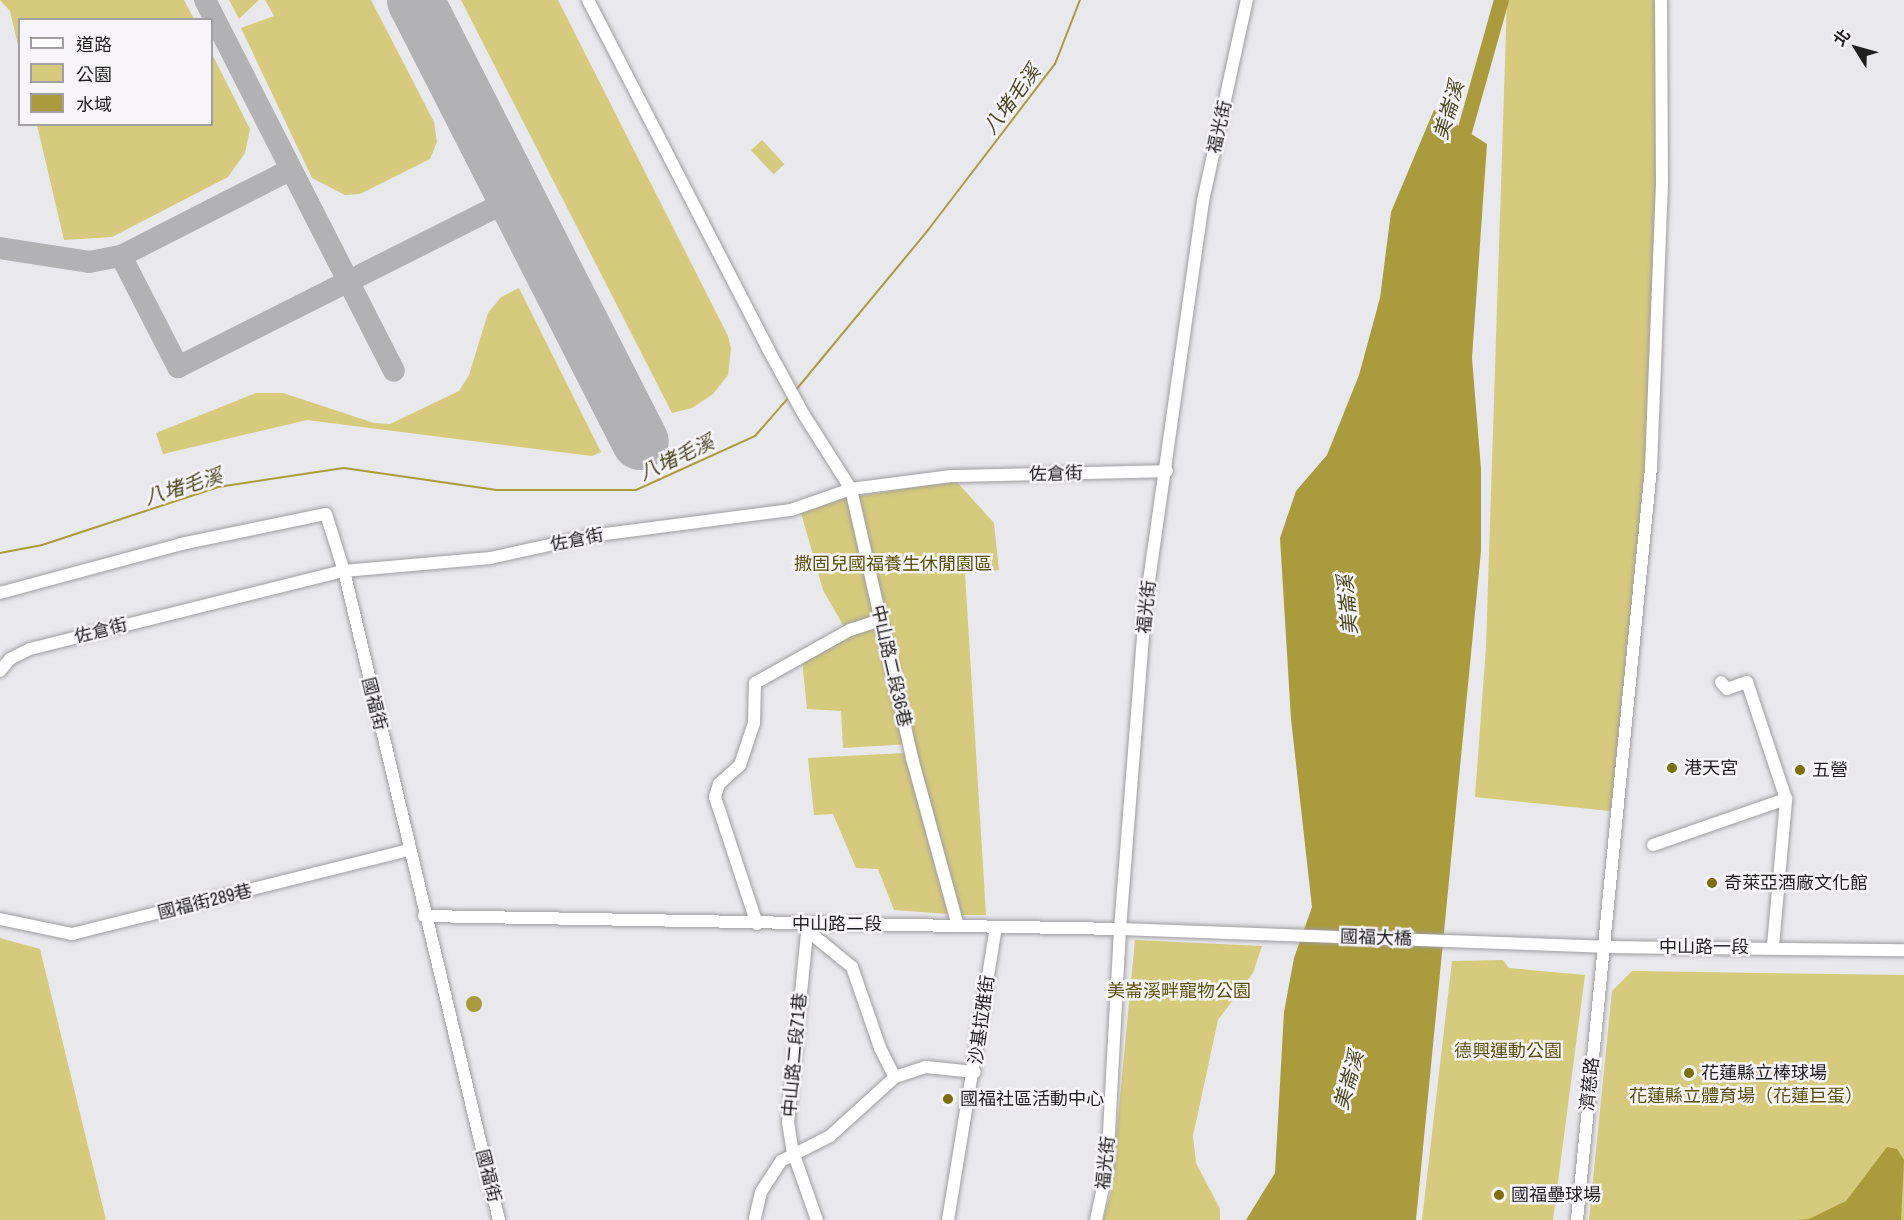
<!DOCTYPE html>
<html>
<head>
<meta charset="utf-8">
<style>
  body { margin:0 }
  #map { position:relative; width:1904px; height:1220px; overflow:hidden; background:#e9e8ec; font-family:"Archivo Narrow","Noto Sans TC",sans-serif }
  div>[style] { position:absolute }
  .green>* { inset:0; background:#d6ca7d; transform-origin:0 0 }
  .water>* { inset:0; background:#aa9b3c }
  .round { border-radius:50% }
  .stream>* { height:2px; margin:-1px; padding:0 1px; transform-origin:1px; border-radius:1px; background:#aa9b3c }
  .river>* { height:15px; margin:-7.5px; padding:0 7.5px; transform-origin:7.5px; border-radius:7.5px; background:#aa9b3c }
  .taxiway>* { height:22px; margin:-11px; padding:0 11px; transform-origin:11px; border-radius:11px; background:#b2b2b5 }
  .runway>* { height:57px; margin:-28.5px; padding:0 28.5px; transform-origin:28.5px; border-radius:28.5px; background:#b2b2b5 }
  .roads { filter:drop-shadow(0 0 2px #9e9da0) drop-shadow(0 0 2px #9e9da0) }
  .minor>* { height:12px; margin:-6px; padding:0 6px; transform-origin:6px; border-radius:6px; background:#fff }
  .dots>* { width:16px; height:16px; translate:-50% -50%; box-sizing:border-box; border:3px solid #f7f5f9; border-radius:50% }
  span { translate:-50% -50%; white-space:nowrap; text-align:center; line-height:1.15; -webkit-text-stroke:5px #f7f5f9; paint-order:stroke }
  .street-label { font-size:18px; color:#1f1f20 }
  .park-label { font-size:18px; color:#5b5105 }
  .poi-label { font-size:18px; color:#1f1f20 }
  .left { translate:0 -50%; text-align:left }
  .water-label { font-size:20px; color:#4d4720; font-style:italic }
  .legend { position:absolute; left:18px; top:18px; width:195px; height:108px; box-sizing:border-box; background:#f7f5f9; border:2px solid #a19fa2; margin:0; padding:8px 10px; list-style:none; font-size:18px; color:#1f1f20 }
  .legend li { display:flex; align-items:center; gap:12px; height:30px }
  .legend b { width:30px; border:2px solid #a19fa2 }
  .north { position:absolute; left:1826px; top:18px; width:60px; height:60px; -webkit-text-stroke:4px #f7f5f9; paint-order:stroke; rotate:307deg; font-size:16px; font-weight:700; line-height:24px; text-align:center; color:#1f1f20 }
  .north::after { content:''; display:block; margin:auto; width:21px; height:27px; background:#1f1f20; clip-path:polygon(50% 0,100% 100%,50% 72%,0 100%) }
</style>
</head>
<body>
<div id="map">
  <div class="green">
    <div style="clip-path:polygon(0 0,184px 0,194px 19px,20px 20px,19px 50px,10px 11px)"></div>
    <div style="clip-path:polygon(229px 0,259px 0,239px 19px)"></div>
    <div style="clip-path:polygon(265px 0,371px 0,434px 122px,437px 142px,430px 159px,360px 194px,345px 195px,312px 178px,241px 28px,274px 16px)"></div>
    <div style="clip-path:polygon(461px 0,558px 0,728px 336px,731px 348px,728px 375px,713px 394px,692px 408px,672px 413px)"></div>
    <div style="clip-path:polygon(1507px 0,1655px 0,1660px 297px,1619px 812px,1475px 797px,1486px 646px)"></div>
    <div style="clip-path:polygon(212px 54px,250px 129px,245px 153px,228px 177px,112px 237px,64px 240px,37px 125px,212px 124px)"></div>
    <div style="left:762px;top:140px;width:33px;height:15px;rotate:47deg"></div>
    <div style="clip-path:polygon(519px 288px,601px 452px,592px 456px,307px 420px,163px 454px,156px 433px,256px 393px,283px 393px,374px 423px,390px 424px,459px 391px,469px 375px,488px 313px,501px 297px)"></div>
    <div style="clip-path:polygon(955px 480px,994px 523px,999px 570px,965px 574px,986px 915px,961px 915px,912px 744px,843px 748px,841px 711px,807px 709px,802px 659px,847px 632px,823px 590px,799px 506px)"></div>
    <div style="clip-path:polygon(904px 753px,948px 914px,894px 910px,878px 869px,856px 868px,833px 814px,814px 815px,808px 758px)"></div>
    <div style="clip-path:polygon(0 938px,40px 949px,106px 1220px,0 1220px)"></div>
    <div style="clip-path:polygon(1135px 940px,1262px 946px,1253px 973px,1218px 1020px,1193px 1136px,1196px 1163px,1220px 1209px,1220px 1220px,1103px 1220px,1111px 1192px)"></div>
    <div style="clip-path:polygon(1503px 960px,1509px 968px,1585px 975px,1553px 1220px,1422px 1220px,1452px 961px)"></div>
    <div style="clip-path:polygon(1632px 971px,1904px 975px,1904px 1220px,1589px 1220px,1612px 991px)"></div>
  </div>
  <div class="water">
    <div style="clip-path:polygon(1434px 110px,1487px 144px,1472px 358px,1481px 469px,1481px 551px,1416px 1220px,1246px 1220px,1275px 1173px,1284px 1012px,1294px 958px,1312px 907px,1291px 719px,1280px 538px,1296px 491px,1327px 455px,1359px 375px,1380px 298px,1391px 212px)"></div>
    <div class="round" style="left:466px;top:996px;width:16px;height:16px"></div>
    <div style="clip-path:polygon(1887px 1147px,1897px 1149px,1904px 1160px,1901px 1220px,1795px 1220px,1809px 1219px,1846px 1201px)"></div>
  </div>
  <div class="stream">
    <div style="left:795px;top:391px;width:209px;rotate:-50.4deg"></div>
    <div style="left:928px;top:230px;width:209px;rotate:-52.6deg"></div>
    <div style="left:1055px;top:64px;width:69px;rotate:-68.7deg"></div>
    <div style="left:0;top:553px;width:43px;rotate:-10.8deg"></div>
    <div style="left:42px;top:545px;width:185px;rotate:-18.2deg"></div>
    <div style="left:218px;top:487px;width:127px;rotate:-8.6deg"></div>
    <div style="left:344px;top:468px;width:154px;rotate:8.2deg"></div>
    <div style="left:496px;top:490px;width:140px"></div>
    <div style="left:636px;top:490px;width:131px;rotate:-24.4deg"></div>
    <div style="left:755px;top:436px;width:52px;rotate:-48.9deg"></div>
  </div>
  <div class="river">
    <div style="left:1459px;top:149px;width:155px;rotate:-74.3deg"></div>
  </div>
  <div class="taxiway">
    <div style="left:205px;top:0;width:416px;rotate:63deg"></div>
    <div style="left:0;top:248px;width:90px;rotate:8.9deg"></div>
    <div style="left:89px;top:262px;width:33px;rotate:-11deg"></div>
    <div style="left:121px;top:256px;width:190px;rotate:-27deg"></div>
    <div style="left:121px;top:256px;width:125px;rotate:62.8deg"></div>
    <div style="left:178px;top:367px;width:378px;rotate:-26.7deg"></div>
  </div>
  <div class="runway">
    <div style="left:415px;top:0;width:495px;rotate:63deg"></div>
  </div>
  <div class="roads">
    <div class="minor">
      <div style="left:588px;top:0;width:393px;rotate:62.7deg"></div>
      <div style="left:768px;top:349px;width:75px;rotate:61.4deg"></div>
      <div style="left:804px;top:415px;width:88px;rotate:57.6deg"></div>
      <div style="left:851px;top:489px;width:276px;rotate:77.2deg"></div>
      <div style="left:912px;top:758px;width:174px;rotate:74.7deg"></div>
      <div style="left:0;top:593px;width:188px;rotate:-15.1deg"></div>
      <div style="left:181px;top:544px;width:148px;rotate:-11.7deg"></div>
      <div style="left:326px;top:514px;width:60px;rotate:72.5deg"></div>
      <div style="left:344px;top:571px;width:667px;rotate:76.57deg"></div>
      <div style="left:0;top:671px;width:16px;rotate:-50deg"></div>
      <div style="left:10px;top:659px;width:22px;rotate:-27deg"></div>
      <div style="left:30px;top:649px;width:324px;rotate:-14deg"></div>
      <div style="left:344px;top:571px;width:147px;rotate:-5.1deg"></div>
      <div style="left:490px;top:558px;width:102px;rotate:-12.4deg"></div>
      <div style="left:590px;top:536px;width:203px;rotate:-7.4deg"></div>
      <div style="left:791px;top:510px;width:64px;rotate:-19.3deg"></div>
      <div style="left:851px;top:489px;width:101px;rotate:-7.4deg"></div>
      <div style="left:951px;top:476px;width:216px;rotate:-1.3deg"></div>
      <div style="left:1653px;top:845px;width:141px;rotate:-19.1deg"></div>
      <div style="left:1786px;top:799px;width:123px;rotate:-108.4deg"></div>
      <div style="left:1747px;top:682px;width:21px;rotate:161deg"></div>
      <div style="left:1727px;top:689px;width:9px;rotate:-131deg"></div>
      <div style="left:424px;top:916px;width:696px;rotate:1.07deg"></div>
      <div style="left:1120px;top:929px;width:484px;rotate:2.1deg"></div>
      <div style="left:1604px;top:947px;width:300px;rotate:0.6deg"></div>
      <div style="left:0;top:919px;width:74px;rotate:11.8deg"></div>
      <div style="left:72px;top:934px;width:346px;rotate:-14deg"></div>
      <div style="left:808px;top:923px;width:200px;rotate:95.7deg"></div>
      <div style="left:788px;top:1122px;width:30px;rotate:81deg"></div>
      <div style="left:793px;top:1152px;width:72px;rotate:70.6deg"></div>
      <div style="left:757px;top:924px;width:134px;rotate:-108.3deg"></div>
      <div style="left:715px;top:797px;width:14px;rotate:-73deg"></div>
      <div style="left:719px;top:784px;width:28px;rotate:-42deg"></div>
      <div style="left:740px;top:765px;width:44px;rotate:-71.6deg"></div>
      <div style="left:754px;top:723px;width:40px;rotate:-88.6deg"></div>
      <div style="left:755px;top:683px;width:109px;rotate:-29.2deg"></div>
      <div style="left:850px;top:630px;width:33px;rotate:-18deg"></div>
      <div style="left:808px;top:931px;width:57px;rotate:39.3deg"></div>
      <div style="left:852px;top:967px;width:86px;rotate:70.9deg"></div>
      <div style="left:880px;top:1048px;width:33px;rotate:63deg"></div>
      <div style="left:1773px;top:946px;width:148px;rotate:-84.9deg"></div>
      <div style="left:755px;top:1218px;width:27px;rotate:-77deg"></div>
      <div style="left:761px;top:1192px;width:37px;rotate:-57deg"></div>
      <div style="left:781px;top:1161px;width:55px;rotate:-27deg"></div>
      <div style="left:830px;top:1136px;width:88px;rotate:-42.2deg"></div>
      <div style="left:895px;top:1077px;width:33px;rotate:-18deg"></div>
      <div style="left:926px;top:1067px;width:49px;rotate:5.8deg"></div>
      <div style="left:948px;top:1220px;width:297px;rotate:-80.7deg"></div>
      <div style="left:1096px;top:1220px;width:52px;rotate:-77.8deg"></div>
      <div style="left:1107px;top:1169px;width:240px;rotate:-86.9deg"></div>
      <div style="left:1120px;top:929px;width:328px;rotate:-85.5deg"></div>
      <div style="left:1146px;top:602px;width:405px;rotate:-81.9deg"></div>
      <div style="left:1203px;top:201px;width:206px;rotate:-77.7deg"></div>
      <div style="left:1577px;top:1220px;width:756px;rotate:-84.38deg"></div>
      <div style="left:1651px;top:468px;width:281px;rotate:-87.8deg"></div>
      <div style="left:1662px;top:187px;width:187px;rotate:-90.3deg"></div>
    </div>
  </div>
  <div class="dots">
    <div style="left:1672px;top:768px;background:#7c6f0c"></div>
    <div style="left:1800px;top:770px;background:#7c6f0c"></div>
    <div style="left:1712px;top:883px;background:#7c6f0c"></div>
    <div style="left:1689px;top:1073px;background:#7c6f0c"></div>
    <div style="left:948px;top:1099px;background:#7c6f0c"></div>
    <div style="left:1499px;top:1195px;background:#7c6f0c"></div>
  </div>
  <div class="street-label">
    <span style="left:1220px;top:127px;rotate:-77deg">福光街</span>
    <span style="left:1056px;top:474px;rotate:-1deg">佐倉街</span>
    <span style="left:577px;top:540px;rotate:-11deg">佐倉街</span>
    <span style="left:1147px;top:607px;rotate:-84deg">福光街</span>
    <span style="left:101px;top:631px;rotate:-14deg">佐倉街</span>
    <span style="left:891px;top:666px;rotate:77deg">中山路二段36巷</span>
    <span style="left:374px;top:704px;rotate:76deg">國福街</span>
    <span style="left:205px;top:902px;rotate:-14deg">國福街289巷</span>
    <span style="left:837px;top:924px">中山路二段</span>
    <span style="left:1376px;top:938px;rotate:2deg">國福大橋</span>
    <span style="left:1704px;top:947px">中山路一段</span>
    <span style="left:982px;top:1020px;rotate:-82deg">沙基拉雅街</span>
    <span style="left:795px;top:1055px;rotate:-85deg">中山路二段71巷</span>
    <span style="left:1590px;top:1084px;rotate:-84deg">濟慈路</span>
    <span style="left:1106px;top:1163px;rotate:-84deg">福光街</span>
    <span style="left:488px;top:1176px;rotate:76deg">國福街</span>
  </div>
  <div class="park-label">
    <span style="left:893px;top:564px">撒固兒國福養生休閒園區</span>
    <span style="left:1179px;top:991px">美崙溪畔寵物公園</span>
    <span style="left:1508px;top:1051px">德興運動公園</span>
    <span style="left:1746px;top:1096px">花蓮縣立體育場（花蓮巨蛋）</span>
  </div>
  <div class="poi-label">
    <span class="left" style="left:1684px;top:768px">港天宮</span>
    <span class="left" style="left:1812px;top:770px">五營</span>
    <span class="left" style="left:1724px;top:883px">奇萊亞酒廠文化館</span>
    <span class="left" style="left:1701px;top:1073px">花蓮縣立棒球場</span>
    <span class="left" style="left:960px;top:1099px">國福社區活動中心</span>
    <span class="left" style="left:1511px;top:1195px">國福壘球場</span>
  </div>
  <div class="water-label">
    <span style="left:1011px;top:99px;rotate:-53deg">八堵毛溪</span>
    <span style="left:1448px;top:110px;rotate:-73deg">美崙溪</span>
    <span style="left:676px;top:457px;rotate:-25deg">八堵毛溪</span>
    <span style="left:183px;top:486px;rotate:-17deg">八堵毛溪</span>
    <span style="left:1347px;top:605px;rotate:-95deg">美崙溪</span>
    <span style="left:1348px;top:1080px;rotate:-74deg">美崙溪</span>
  </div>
  <ul class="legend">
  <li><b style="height:8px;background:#fff"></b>道路</li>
  <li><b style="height:16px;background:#d6ca7d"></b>公園</li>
  <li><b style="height:16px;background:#aa9b3c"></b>水域</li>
  </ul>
  <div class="north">北</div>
</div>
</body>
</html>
